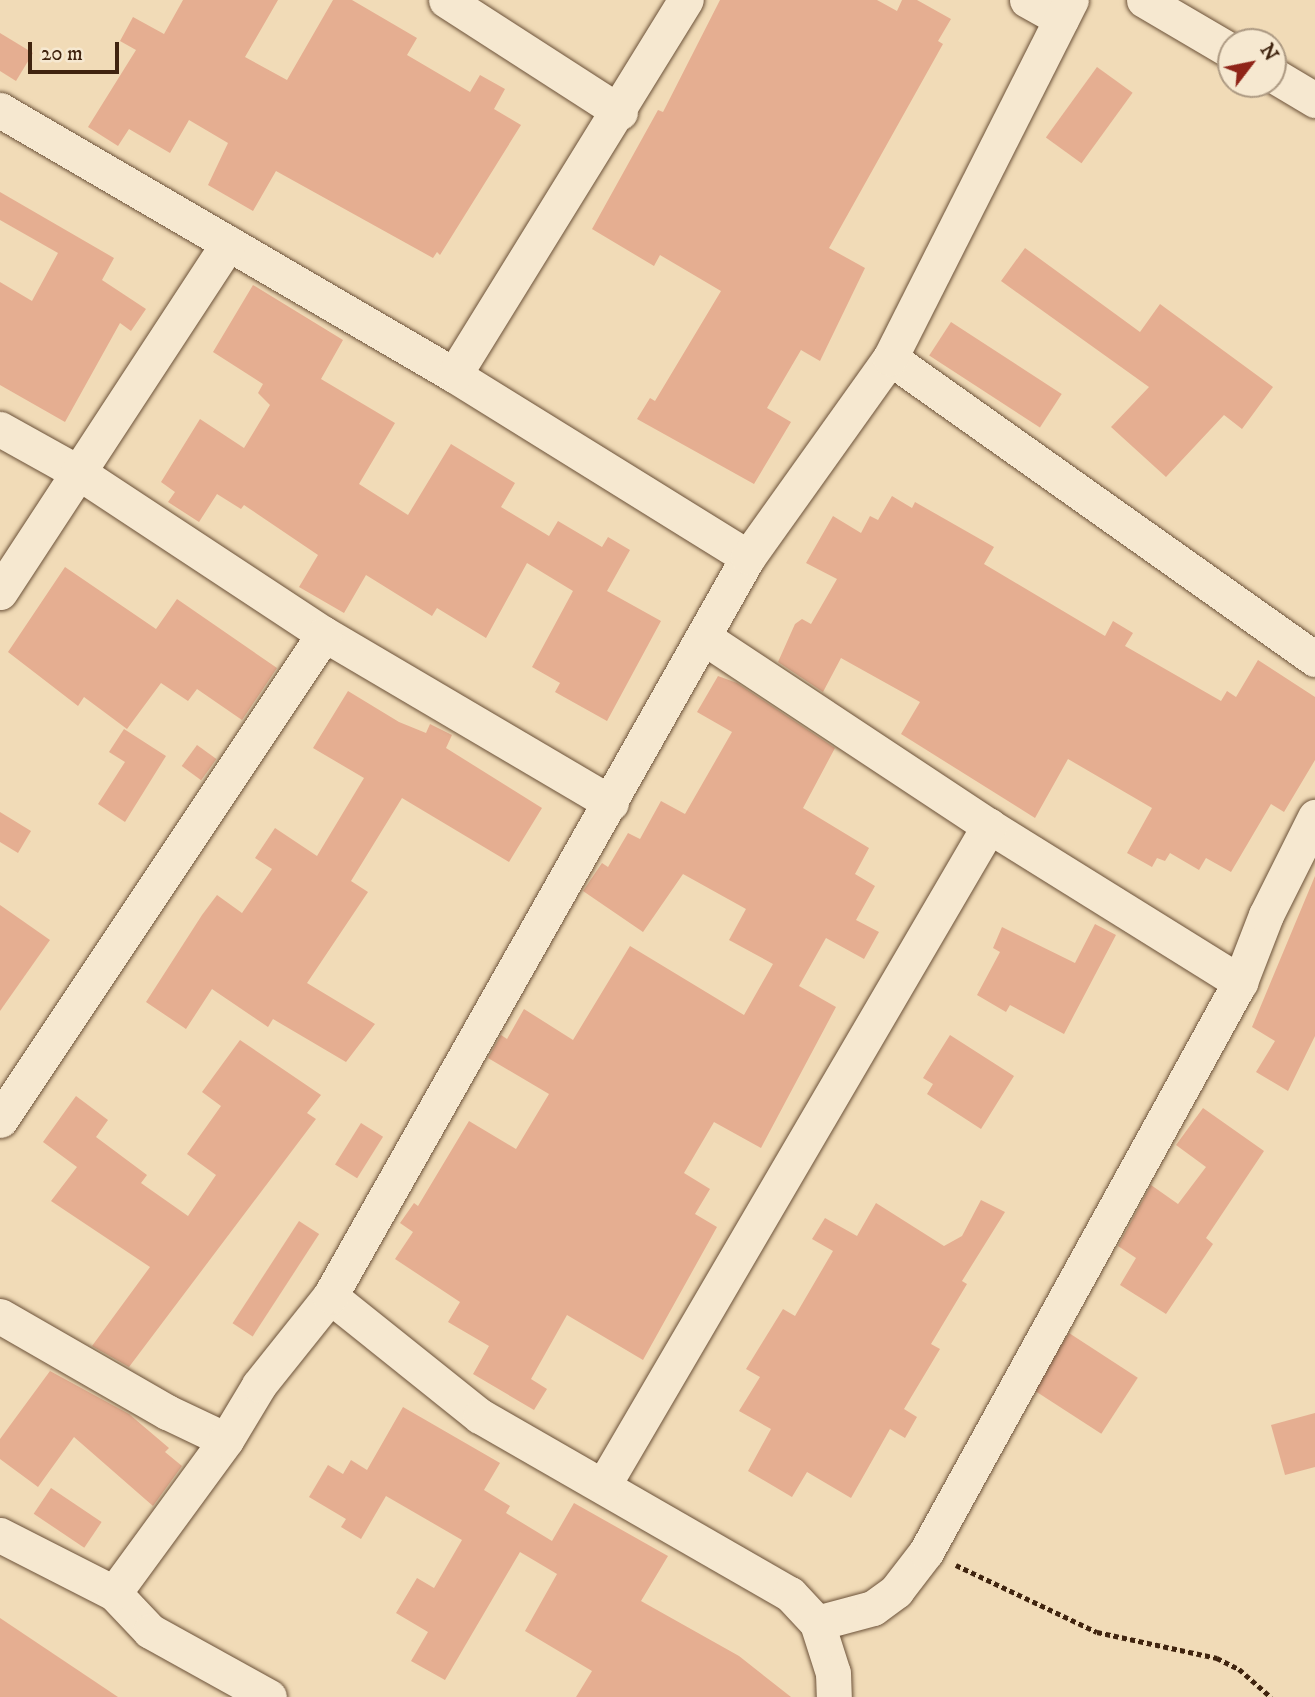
<!DOCTYPE html>
<html>
<head>
<meta charset="utf-8">
<style>
  body { margin:0 }
  #map { position:relative; width:1315px; height:1697px; overflow:hidden; background:#f1dbb7; font-family:"IM FELL DW Pica",serif }
  div>[style] { position:absolute }
  .building>* { inset:0; background:#e5ae91; transform-origin:0 0 }
  .path>* { height:4.5px; margin-top:-2.25px; transform-origin:0; background:repeating-linear-gradient(90deg,#40240f 0 5px,transparent 0 8.5px) }
  .roads { filter:drop-shadow(0 0 2px #6c5239) drop-shadow(0 0 2px #6c5239) }
  .minor>* { height:35px; margin:-17.5px; padding:0 17.5px; transform-origin:17.5px; border-radius:17.5px; background:#f6e8d0 }
  span { translate:-50% -50%; white-space:nowrap; text-align:center; line-height:1.15; -webkit-text-stroke:5px #f6e8d0; paint-order:stroke }
  .north { position:absolute; left:1217px; top:28px; width:70px; height:70px; box-sizing:border-box; background:#f6e8d0; border:2px solid #ad9a83; border-radius:50%; rotate:58deg; font-size:19px; font-weight:700; line-height:28px; text-align:center; color:#40240f }
  .north::after { content:''; display:block; margin:auto; width:24px; height:32px; background:#8f2418; clip-path:polygon(50% 0,100% 100%,50% 72%,0 100%) }
  .scale { position:absolute; left:28px; top:42px; width:91px; height:32px; box-sizing:border-box; border:4px solid #40240f; border-top:0; padding-left:9px; font-size:21px; line-height:24px; white-space:nowrap; color:#40240f; -webkit-text-stroke:5px #f6e8d0; paint-order:stroke }
</style>
</head>
<body>
<div id="map">
  <div class="building">
    <div style="clip-path:polygon(183px 0,278px 0,245px 57px,287px 80px,333px 0,352px 0,417px 38px,407px 55px,470px 92px,480px 75px,505px 89px,494px 109px,521px 125px,440px 255px,437px 252px,433px 258px,276px 171px,253px 211px,208px 185px,228px 143px,189px 120px,170px 153px,129px 129px,118px 146px,88px 127px,136px 50px,120px 41px,133px 17px,164px 34px)"></div>
    <div style="clip-path:polygon(720px 0,877px 0,897px 11px,902px 0,917px 0,951px 19px,938px 41px,943px 44px,829px 248px,865px 268px,820px 361px,801px 350px,767px 408px,791px 422px,754px 484px,637px 419px,650px 398px,655px 401px,721px 291px,660px 255px,654px 266px,592px 229px,658px 110px,663px 112px)"></div>
    <div style="clip-path:polygon(0 33px,33px 53px,16px 81px,0 71px)"></div>
    <div style="left:1097px;top:67px;width:44px;height:87px;rotate:36deg"></div>
    <div style="clip-path:polygon(0 192px,114px 258px,102px 280px,146px 309px,131px 331px,120px 323px,65px 422px,0 385px,0 282px,32px 301px,58px 253px,0 220px)"></div>
    <div style="clip-path:polygon(1025px 248px,1140px 332px,1160px 304px,1273px 387px,1242px 429px,1224px 415px,1166px 477px,1111px 427px,1149px 387px,1001px 281px)"></div>
    <div style="clip-path:polygon(253px 285px,343px 340px,321px 379px,395px 423px,359px 484px,408px 515px,451px 444px,515px 483px,501px 507px,549px 536px,558px 521px,602px 547px,608px 537px,630px 550px,607px 591px,661px 621px,607px 721px,555px 692px,560px 683px,532px 667px,573px 591px,527px 563px,486px 638px,437px 608px,432px 616px,366px 575px,344px 613px,299px 587px,318px 555px,244px 505px,241px 509px,217px 494px,199px 522px,168px 502px,175px 492px,161px 482px,200px 419px,244px 448px,270px 405px,258px 393px,263px 384px,213px 352px)"></div>
    <div style="left:951px;top:322px;width:132px;height:40px;rotate:33deg"></div>
    <div style="clip-path:polygon(892px 496px,912px 508px,915px 502px,994px 547px,984px 564px,1105px 636px,1113px 621px,1133px 633px,1125px 646px,1221px 701px,1227px 691px,1236px 697px,1258px 660px,1315px 697px,1315px 760px,1284px 812px,1271px 804px,1231px 872px,1206px 858px,1199px 870px,1170px 853px,1165px 861px,1157px 858px,1152px 867px,1127px 853px,1152px 808px,1068px 759px,1035px 818px,901px 734px,920px 702px,841px 658px,823px 692px,778px 662px,795px 624px,802px 619px,811px 624px,837px 579px,806px 563px,833px 516px,861px 533px,870px 516px,878px 520px)"></div>
    <div style="clip-path:polygon(65px 567px,156px 629px,177px 599px,277px 668px,242px 720px,197px 689px,188px 701px,161px 683px,127px 729px,84px 697px,78px 706px,8px 652px)"></div>
    <div style="clip-path:polygon(718px 676px,737px 683px,835px 748px,803px 808px,869px 848px,855px 874px,875px 886px,856px 920px,879px 932px,864px 959px,826px 938px,799px 986px,836px 1007px,761px 1148px,714px 1122px,684px 1173px,710px 1189px,695px 1214px,717px 1227px,643px 1360px,567px 1315px,531px 1379px,547px 1389px,534px 1410px,473px 1374px,489px 1346px,448px 1322px,460px 1302px,395px 1259px,413px 1232px,400px 1223px,414px 1203px,418px 1206px,469px 1121px,516px 1149px,549px 1094px,488px 1058px,501px 1035px,507px 1039px,524px 1009px,573px 1040px,630px 946px,744px 1015px,773px 964px,729px 940px,746px 909px,683px 874px,643px 932px,583px 891px,602px 863px,608px 867px,628px 833px,640px 839px,661px 801px,685px 814px,732px 732px,697px 712px)"></div>
    <div style="clip-path:polygon(348px 691px,399px 722px,426px 733px,430px 724px,452px 735px,446px 748px,542px 808px,509px 862px,402px 798px,351px 881px,368px 892px,307px 983px,375px 1024px,346px 1062px,273px 1019px,268px 1027px,212px 989px,186px 1029px,146px 1002px,202px 915px,217px 895px,242px 913px,272px 869px,255px 858px,275px 828px,317px 856px,364px 778px,313px 748px)"></div>
    <div style="clip-path:polygon(124px 729px,166px 756px,125px 822px,98px 804px,125px 762px,109px 752px)"></div>
    <div style="left:197px;top:745px;width:24px;height:26px;rotate:36deg"></div>
    <div style="clip-path:polygon(0 812px,31px 831px,18px 853px,0 842px)"></div>
    <div style="clip-path:polygon(1315px 876px,1315px 1036px,1288px 1091px,1256px 1072px,1275px 1041px,1252px 1027px)"></div>
    <div style="clip-path:polygon(0 905px,50px 940px,0 1011px)"></div>
    <div style="clip-path:polygon(1095px 924px,1116px 935px,1064px 1034px,1010px 1005px,1006px 1012px,977px 995px,1000px 952px,993px 948px,1002px 927px,1075px 963px)"></div>
    <div style="clip-path:polygon(950px 1035px,1014px 1076px,981px 1129px,927px 1094px,933px 1084px,923px 1078px)"></div>
    <div style="clip-path:polygon(240px 1040px,321px 1095px,307px 1113px,316px 1119px,129px 1367px,92px 1346px,150px 1267px,51px 1201px,77px 1167px,43px 1142px,76px 1096px,108px 1120px,96px 1137px,147px 1175px,141px 1183px,188px 1216px,216px 1175px,187px 1154px,221px 1106px,202px 1092px)"></div>
    <div style="clip-path:polygon(1203px 1108px,1264px 1151px,1206px 1238px,1213px 1244px,1166px 1314px,1120px 1285px,1136px 1258px,1118px 1246px,1151px 1185px,1178px 1204px,1206px 1167px,1176px 1145px)"></div>
    <div style="left:361px;top:1123px;width:26px;height:49px;rotate:32deg"></div>
    <div style="clip-path:polygon(981px 1200px,1005px 1212px,962px 1281px,967px 1284px,931px 1344px,940px 1349px,904px 1409px,917px 1417px,905px 1438px,890px 1429px,851px 1498px,807px 1472px,792px 1497px,748px 1471px,771px 1429px,739px 1411px,760px 1377px,746px 1369px,783px 1309px,795px 1316px,833px 1251px,812px 1239px,825px 1218px,857px 1236px,876px 1203px,944px 1246px,962px 1236px)"></div>
    <div style="left:299px;top:1221px;width:24px;height:122px;rotate:33deg"></div>
    <div style="left:1069px;top:1333px;width:82px;height:67px;rotate:33deg"></div>
    <div style="clip-path:polygon(50px 1371px,129px 1414px,169px 1448px,165px 1452px,182px 1466px,153px 1506px,74px 1437px,38px 1487px,0 1459px,0 1439px)"></div>
    <div style="clip-path:polygon(403px 1407px,500px 1463px,484px 1490px,510px 1506px,506px 1513px,552px 1541px,574px 1503px,668px 1556px,641px 1601px,739px 1656px,791px 1697px,576px 1697px,592px 1671px,525px 1631px,557px 1574px,520px 1552px,445px 1680px,411px 1661px,428px 1632px,396px 1613px,417px 1578px,434px 1588px,462px 1540px,386px 1496px,361px 1539px,341px 1527px,346px 1519px,309px 1497px,328px 1465px,343px 1474px,351px 1460px,367px 1470px)"></div>
    <div style="clip-path:polygon(1315px 1413px,1315px 1467px,1285px 1475px,1271px 1425px)"></div>
    <div style="left:51px;top:1488px;width:61px;height:31px;rotate:34deg"></div>
    <div style="clip-path:polygon(0 1618px,118px 1697px,0 1697px)"></div>
  </div>
  <div class="path">
    <div style="left:956px;top:1565px;width:156px;rotate:25.4deg"></div>
    <div style="left:1097px;top:1632px;width:123px;rotate:12.2deg"></div>
    <div style="left:1217px;top:1658px;width:25px;rotate:27deg"></div>
    <div style="left:1239px;top:1669px;width:43px;rotate:41.2deg"></div>
  </div>
  <div class="roads">
    <div class="minor">
      <div style="left:446px;top:0;width:207px;rotate:32.8deg"></div>
      <div style="left:1027px;top:0;width:39px;rotate:29deg"></div>
      <div style="left:1144px;top:0;width:101px;rotate:30.4deg"></div>
      <div style="left:1273px;top:75px;width:49px;rotate:30.8deg"></div>
      <div style="left:0;top:110px;width:526px;rotate:30.27deg"></div>
      <div style="left:454px;top:375px;width:346px;rotate:31.8deg"></div>
      <div style="left:890px;top:358px;width:521px;rotate:35.31deg"></div>
      <div style="left:454px;top:375px;width:441px;rotate:-58.3deg"></div>
      <div style="left:0;top:429px;width:93px;rotate:29.1deg"></div>
      <div style="left:81px;top:474px;width:291px;rotate:33.4deg"></div>
      <div style="left:324px;top:634px;width:333px;rotate:30.5deg"></div>
      <div style="left:0;top:592px;width:417px;rotate:-56.8deg"></div>
      <div style="left:989px;top:826px;width:296px;rotate:31.9deg"></div>
      <div style="left:0;top:1120px;width:584px;rotate:-56.31deg"></div>
      <div style="left:330px;top:1296px;width:192px;rotate:38.7deg"></div>
      <div style="left:480px;top:1416px;width:357px;rotate:29.9deg"></div>
      <div style="left:790px;top:1594px;width:40px;rotate:47deg"></div>
      <div style="left:817px;top:1623px;width:52px;rotate:72.3deg"></div>
      <div style="left:833px;top:1673px;width:24px;rotate:88deg"></div>
      <div style="left:0;top:1316px;width:193px;rotate:29.9deg"></div>
      <div style="left:167px;top:1412px;width:65px;rotate:25.4deg"></div>
      <div style="left:603px;top:1486px;width:765px;rotate:-59.68deg"></div>
      <div style="left:989px;top:826px;width:341px;rotate:-146.5deg"></div>
      <div style="left:0;top:1535px;width:128px;rotate:27deg"></div>
      <div style="left:114px;top:1593px;width:52px;rotate:46.5deg"></div>
      <div style="left:150px;top:1631px;width:136px;rotate:29deg"></div>
      <div style="left:114px;top:1593px;width:190px;rotate:-53.8deg"></div>
      <div style="left:226px;top:1440px;width:64px;rotate:-59deg"></div>
      <div style="left:259px;top:1385px;width:114px;rotate:-51.4deg"></div>
      <div style="left:330px;top:1296px;width:849px;rotate:-60.51deg"></div>
      <div style="left:748px;top:557px;width:244px;rotate:-54.5deg"></div>
      <div style="left:890px;top:358px;width:401px;rotate:-63.2deg"></div>
      <div style="left:817px;top:1623px;width:58px;rotate:-15deg"></div>
      <div style="left:873px;top:1608px;width:29px;rotate:-36deg"></div>
      <div style="left:896px;top:1591px;width:49px;rotate:-52.4deg"></div>
      <div style="left:926px;top:1552px;width:651px;rotate:-61.15deg"></div>
      <div style="left:1240px;top:982px;width:72px;rotate:-68.8deg"></div>
      <div style="left:1266px;top:915px;width:110px;rotate:-63.4deg"></div>
    </div>
  </div>
  <div class="north">N</div>
  <div class="scale">20 m</div>
</div>
</body>
</html>
